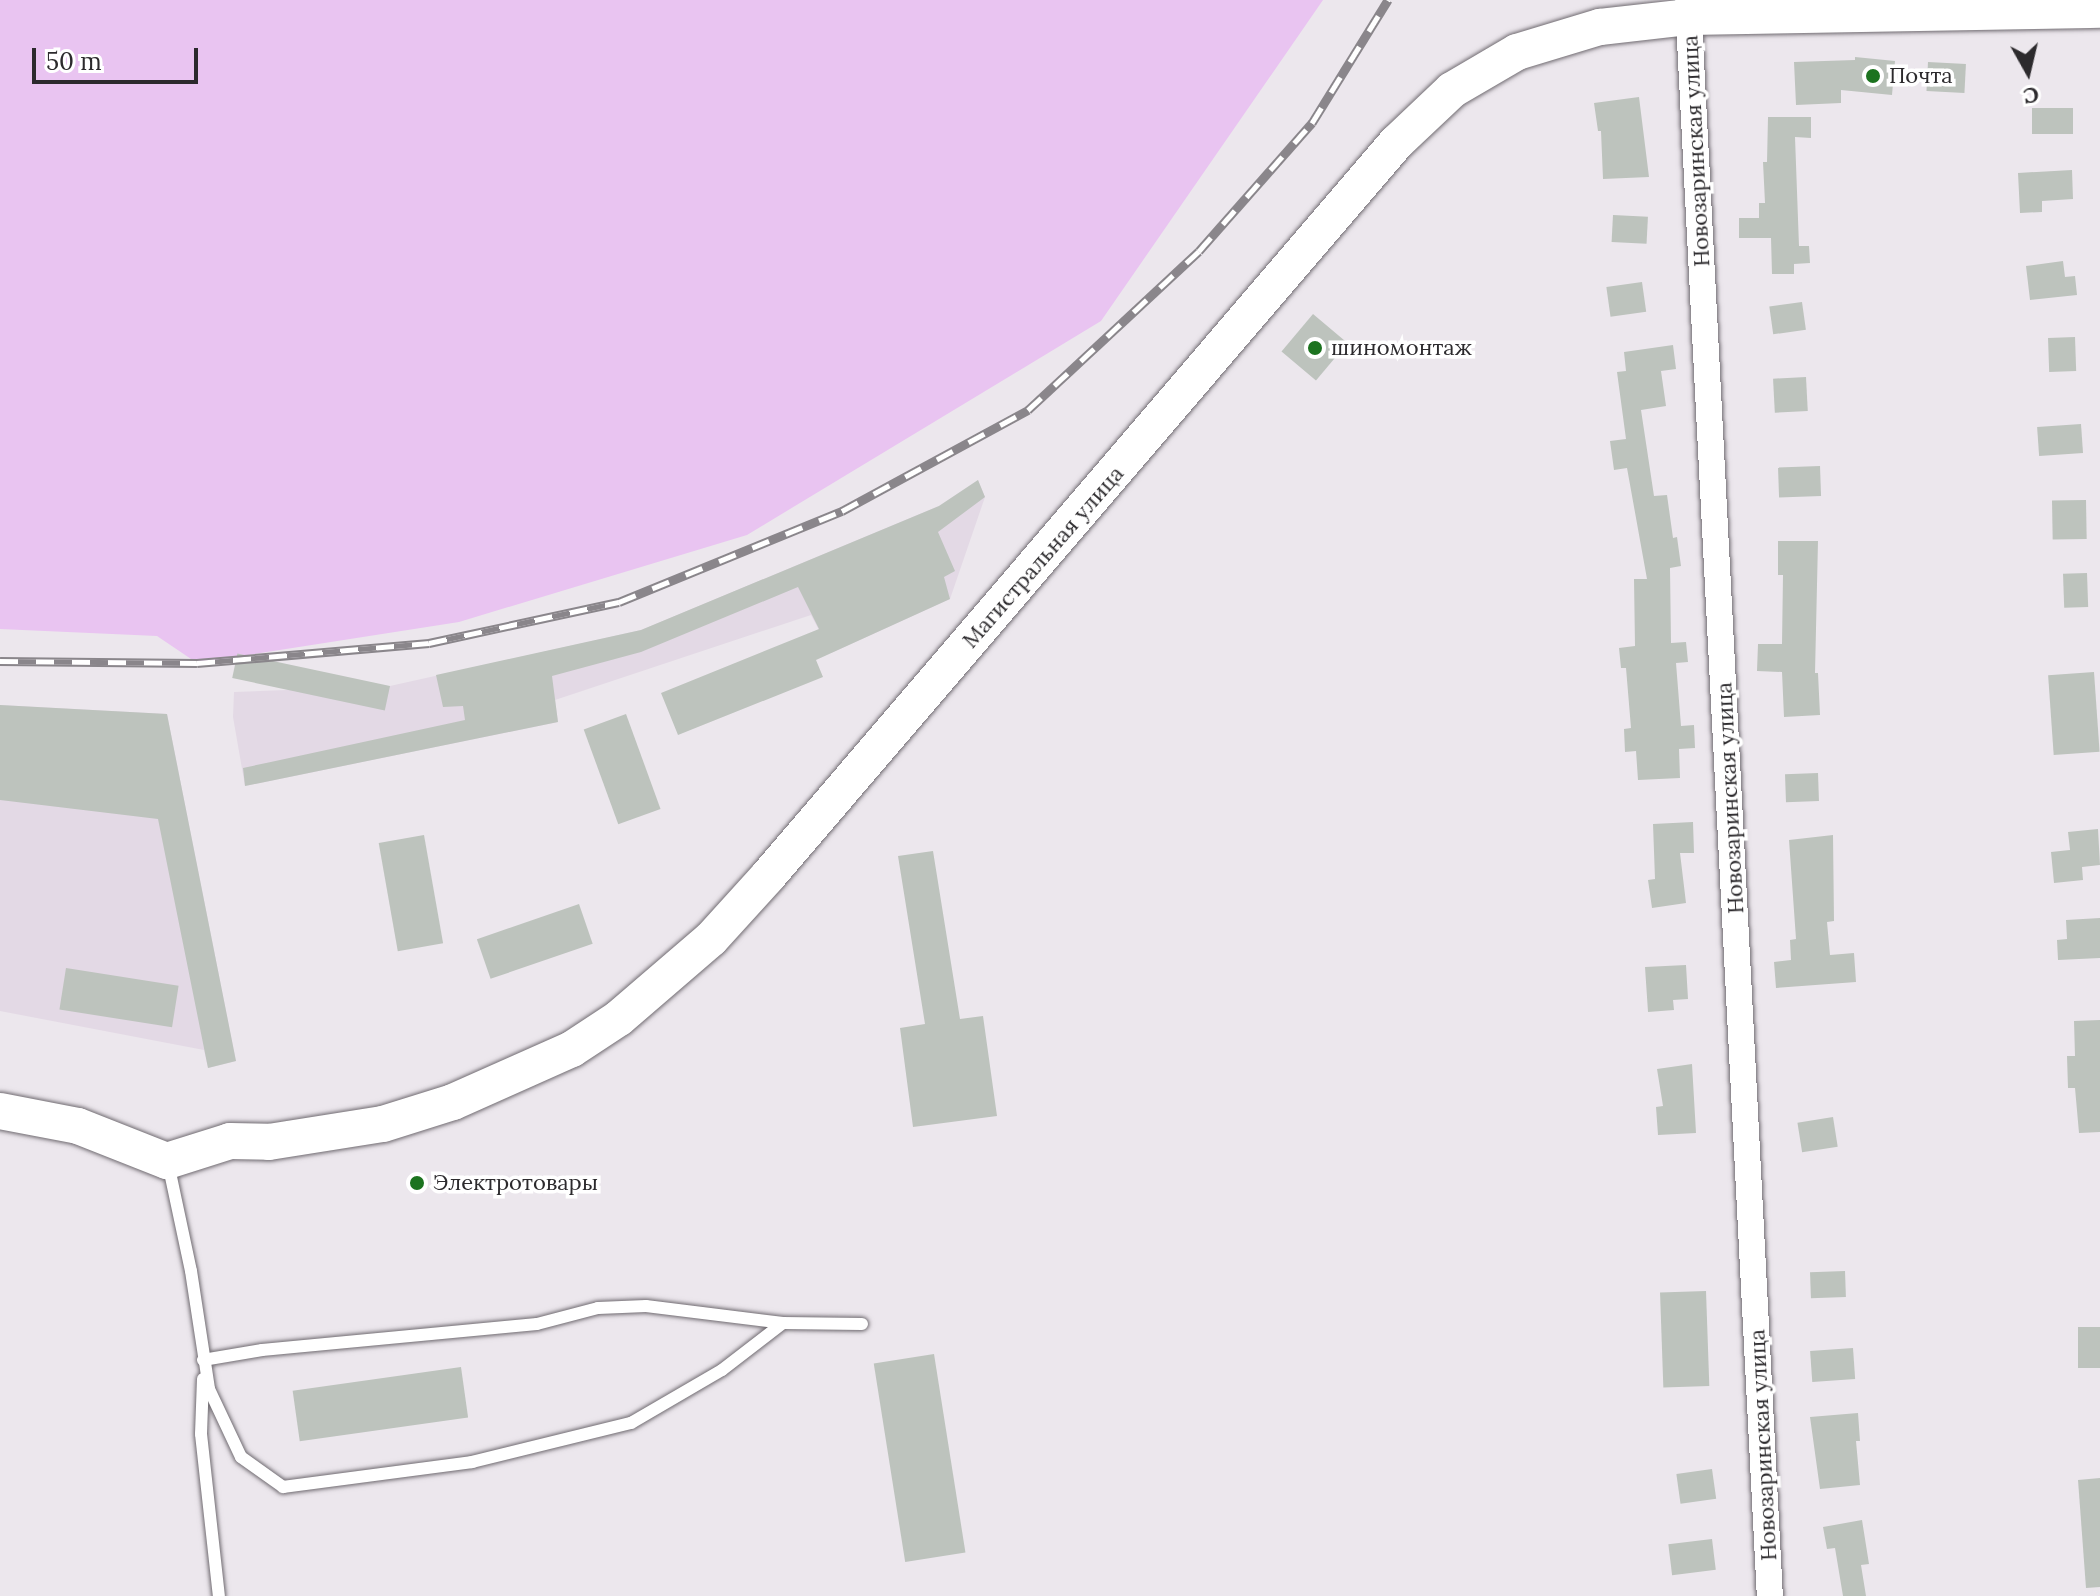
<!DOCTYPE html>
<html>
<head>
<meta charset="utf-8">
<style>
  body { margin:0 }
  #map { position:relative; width:2100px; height:1596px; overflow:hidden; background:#ece7ed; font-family:Lora,serif }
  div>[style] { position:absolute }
  .built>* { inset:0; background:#e3d9e5 }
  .green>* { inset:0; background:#e9c4f1 }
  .building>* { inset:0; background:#bdc3bd; transform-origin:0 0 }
  .roads { filter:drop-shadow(0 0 2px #706b71) drop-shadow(0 0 2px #706b71) }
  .lane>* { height:12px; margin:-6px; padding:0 6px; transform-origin:6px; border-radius:6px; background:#fff }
  .street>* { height:26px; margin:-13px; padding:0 13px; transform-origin:13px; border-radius:13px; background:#fff }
  .secondary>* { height:36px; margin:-18px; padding:0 18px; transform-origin:18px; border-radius:18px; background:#fff }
  .rail>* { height:9px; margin-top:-4.5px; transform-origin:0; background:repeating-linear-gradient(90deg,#fff 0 18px,#8a868b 0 36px); box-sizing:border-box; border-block:2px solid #8a868b }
  .dots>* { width:22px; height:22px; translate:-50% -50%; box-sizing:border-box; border:4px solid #fff; border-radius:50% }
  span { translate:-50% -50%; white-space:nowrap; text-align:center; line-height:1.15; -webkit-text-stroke:7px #fff; paint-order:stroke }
  .poi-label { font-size:22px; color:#2c2a2d }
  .left { translate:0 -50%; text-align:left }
  .street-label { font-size:22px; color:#2c2a2d }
  .north { position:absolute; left:1988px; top:32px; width:80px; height:80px; -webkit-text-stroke:6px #fff; paint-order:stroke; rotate:172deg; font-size:22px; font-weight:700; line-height:32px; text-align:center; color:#2c2a2d }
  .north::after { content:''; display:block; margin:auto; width:28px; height:36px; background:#2c2a2d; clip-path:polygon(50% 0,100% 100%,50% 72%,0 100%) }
  .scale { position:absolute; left:32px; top:48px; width:166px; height:36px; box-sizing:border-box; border:4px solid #2c2a2d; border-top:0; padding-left:10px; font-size:24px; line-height:28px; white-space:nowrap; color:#2c2a2d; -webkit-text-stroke:6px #fff; paint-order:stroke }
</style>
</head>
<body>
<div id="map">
  <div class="built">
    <div style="clip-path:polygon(978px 480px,985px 497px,950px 599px,831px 653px,811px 615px,555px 700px,558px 722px,245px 786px,233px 717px,234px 692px,390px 686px,641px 630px,939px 506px)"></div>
    <div style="clip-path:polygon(0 705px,167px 714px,236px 1061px,208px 1068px,204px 1050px,0 1011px)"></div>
  </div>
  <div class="green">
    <div style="clip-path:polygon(0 0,1323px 0,1101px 321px,747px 535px,459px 622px,197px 663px,157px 636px,0 629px)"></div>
  </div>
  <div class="building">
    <div style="clip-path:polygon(1855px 57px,1895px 61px,1892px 95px,1841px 90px,1841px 103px,1796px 105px,1794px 62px,1855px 60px)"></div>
    <div style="left:1928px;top:62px;width:38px;height:29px;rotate:3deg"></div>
    <div style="clip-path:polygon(1639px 97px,1649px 177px,1603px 179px,1601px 131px,1598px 131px,1594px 103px)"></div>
    <div style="left:2073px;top:108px;width:26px;height:41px;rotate:90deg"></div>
    <div style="clip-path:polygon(1768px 117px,1811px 117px,1811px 138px,1795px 137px,1799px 246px,1809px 246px,1810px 263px,1794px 264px,1794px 274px,1772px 274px,1771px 238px,1739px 238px,1739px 218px,1759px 218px,1759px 203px,1765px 203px,1763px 162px,1767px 162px)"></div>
    <div style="clip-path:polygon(2072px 170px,2073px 199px,2042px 201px,2042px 212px,2020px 213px,2018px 173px)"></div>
    <div style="left:1613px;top:215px;width:35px;height:27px;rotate:3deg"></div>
    <div style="clip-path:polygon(2063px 261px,2065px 277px,2075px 276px,2077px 295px,2030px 300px,2026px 266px)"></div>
    <div style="left:1642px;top:282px;width:30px;height:36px;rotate:82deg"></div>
    <div style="left:1802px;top:302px;width:28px;height:33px;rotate:82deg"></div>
    <div style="left:1313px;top:314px;width:45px;height:49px;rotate:40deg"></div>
    <div style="left:2075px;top:337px;width:34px;height:27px;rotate:88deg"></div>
    <div style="clip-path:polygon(1673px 345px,1676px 369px,1661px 371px,1666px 406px,1641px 410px,1654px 496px,1667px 495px,1673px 538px,1677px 537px,1681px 566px,1670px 568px,1671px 643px,1686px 642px,1688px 662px,1676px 663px,1681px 726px,1694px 725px,1695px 748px,1679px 749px,1680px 778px,1638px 780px,1636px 751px,1625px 752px,1624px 729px,1631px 728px,1626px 668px,1621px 668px,1619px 648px,1635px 646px,1634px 579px,1647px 579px,1627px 468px,1614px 470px,1610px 441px,1626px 439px,1617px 372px,1626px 371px,1624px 352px)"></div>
    <div style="left:1806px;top:377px;width:34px;height:33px;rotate:87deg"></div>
    <div style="left:2081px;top:424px;width:29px;height:44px;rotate:86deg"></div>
    <div style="left:1820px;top:466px;width:30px;height:42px;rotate:88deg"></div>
    <div style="clip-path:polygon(978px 480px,985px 497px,938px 532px,955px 571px,944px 577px,950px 599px,816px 660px,823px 677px,678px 735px,661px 693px,819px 629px,798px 587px,641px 652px,552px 676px,558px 722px,245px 786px,243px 768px,465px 720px,463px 706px,443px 707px,436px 675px,641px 630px,939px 506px)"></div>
    <div style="left:2086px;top:500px;width:39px;height:34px;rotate:89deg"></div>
    <div style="clip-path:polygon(1778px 541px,1818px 541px,1815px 673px,1818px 673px,1820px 715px,1784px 717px,1782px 672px,1757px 671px,1758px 644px,1782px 644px,1783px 575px,1778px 575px)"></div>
    <div style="left:2087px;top:573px;width:34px;height:24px;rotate:88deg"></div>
    <div style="left:2094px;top:672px;width:80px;height:46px;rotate:86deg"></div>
    <div style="left:390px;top:686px;width:25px;height:156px;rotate:102deg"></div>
    <div style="clip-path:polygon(0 705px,167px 714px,236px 1061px,208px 1068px,158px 819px,0 800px)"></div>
    <div style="left:626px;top:714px;width:101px;height:45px;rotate:70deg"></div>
    <div style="left:1818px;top:773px;width:28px;height:33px;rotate:88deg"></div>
    <div style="clip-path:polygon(1693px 822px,1694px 853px,1680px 853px,1686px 903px,1652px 908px,1648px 880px,1655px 879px,1653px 824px)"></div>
    <div style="clip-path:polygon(2098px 829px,2100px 865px,2082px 867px,2083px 880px,2054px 883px,2051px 852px,2070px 850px,2068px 832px)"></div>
    <div style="left:424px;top:835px;width:110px;height:46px;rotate:80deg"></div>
    <div style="clip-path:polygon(1833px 835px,1834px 921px,1827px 922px,1830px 955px,1854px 953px,1856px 982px,1776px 988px,1774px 962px,1791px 960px,1790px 940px,1796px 939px,1789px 840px)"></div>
    <div style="clip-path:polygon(933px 851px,960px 1019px,983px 1016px,997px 1116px,913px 1127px,900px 1028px,925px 1024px,898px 856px)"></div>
    <div style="left:579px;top:904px;width:42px;height:108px;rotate:71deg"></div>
    <div style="clip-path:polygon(2100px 918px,2100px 958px,2058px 960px,2057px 940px,2067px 939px,2066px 920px)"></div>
    <div style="clip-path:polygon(1686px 965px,1688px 999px,1673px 1000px,1674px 1010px,1648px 1012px,1645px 967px)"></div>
    <div style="left:66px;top:968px;width:114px;height:42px;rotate:9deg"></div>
    <div style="clip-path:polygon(2100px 1020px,2100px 1132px,2079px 1133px,2075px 1088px,2068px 1088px,2067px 1056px,2075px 1056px,2074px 1021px)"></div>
    <div style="clip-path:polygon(1692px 1064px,1696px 1133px,1658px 1135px,1656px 1107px,1663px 1106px,1657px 1069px)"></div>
    <div style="left:1833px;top:1117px;width:30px;height:36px;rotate:81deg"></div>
    <div style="left:1845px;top:1271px;width:26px;height:35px;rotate:88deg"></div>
    <div style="left:1706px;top:1291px;width:95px;height:46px;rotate:88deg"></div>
    <div style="left:2078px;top:1327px;width:22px;height:41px"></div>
    <div style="left:1853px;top:1348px;width:31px;height:43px;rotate:86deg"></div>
    <div style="left:934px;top:1354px;width:201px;height:61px;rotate:81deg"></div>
    <div style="left:461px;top:1367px;width:51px;height:170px;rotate:82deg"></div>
    <div style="clip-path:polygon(1858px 1413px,1860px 1441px,1856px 1441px,1860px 1485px,1820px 1489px,1810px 1417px)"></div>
    <div style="left:1712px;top:1469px;width:30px;height:36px;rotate:82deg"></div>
    <div style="clip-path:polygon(2100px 1478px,2100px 1587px,2086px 1588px,2078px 1480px)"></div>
    <div style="clip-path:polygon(1862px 1520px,1869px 1564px,1861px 1565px,1866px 1596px,1843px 1596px,1835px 1548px,1827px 1549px,1823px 1527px)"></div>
    <div style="left:1712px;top:1539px;width:31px;height:44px;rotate:83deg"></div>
  </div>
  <div class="roads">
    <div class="lane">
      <div style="left:168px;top:1163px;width:110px;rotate:78deg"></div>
      <div style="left:191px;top:1271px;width:119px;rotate:81.3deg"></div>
      <div style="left:209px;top:1389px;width:75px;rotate:64.8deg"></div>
      <div style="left:241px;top:1457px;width:52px;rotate:35.5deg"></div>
      <div style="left:283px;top:1487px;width:191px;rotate:-7.5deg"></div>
      <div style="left:472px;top:1462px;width:164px;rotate:-13.8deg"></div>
      <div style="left:631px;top:1423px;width:105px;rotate:-30.2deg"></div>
      <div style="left:722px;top:1370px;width:77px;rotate:-37.6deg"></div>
      <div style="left:203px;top:1360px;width:60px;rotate:-9.6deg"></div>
      <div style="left:262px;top:1350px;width:276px;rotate:-5.4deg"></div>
      <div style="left:537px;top:1324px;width:63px;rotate:-14.7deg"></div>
      <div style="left:598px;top:1308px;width:48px;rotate:-2.4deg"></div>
      <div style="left:646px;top:1306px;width:138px;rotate:7.1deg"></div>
      <div style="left:783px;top:1323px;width:79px;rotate:0.7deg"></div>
      <div style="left:203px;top:1379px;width:55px;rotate:92.1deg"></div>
      <div style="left:201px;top:1434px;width:163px;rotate:83.7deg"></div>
    </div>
    <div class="street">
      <div style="left:1688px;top:2px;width:1596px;rotate:87.06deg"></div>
    </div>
    <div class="secondary">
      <div style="left:0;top:1111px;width:79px;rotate:10.9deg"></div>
      <div style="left:78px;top:1126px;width:96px;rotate:21.5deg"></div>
      <div style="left:167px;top:1161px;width:66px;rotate:-17.6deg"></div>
      <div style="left:230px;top:1141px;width:39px;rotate:1deg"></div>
      <div style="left:269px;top:1142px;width:115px;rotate:-9deg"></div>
      <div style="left:383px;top:1124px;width:73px;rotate:-17.4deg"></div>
      <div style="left:453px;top:1102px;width:130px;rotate:-24deg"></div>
      <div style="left:572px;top:1049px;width:56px;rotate:-33.4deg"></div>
      <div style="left:619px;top:1018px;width:121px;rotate:-40.7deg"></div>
      <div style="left:711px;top:939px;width:86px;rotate:-47.8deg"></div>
      <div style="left:769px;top:875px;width:964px;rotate:-49.42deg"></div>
      <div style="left:1396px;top:143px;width:77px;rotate:-43.4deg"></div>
      <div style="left:1452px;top:90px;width:75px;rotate:-30.3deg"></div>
      <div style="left:1517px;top:52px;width:87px;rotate:-16.8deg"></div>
      <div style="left:1600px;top:27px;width:90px;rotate:-6.4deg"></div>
      <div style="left:1689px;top:17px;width:411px;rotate:-1deg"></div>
    </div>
  </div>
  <div class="rail">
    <div style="left:0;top:661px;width:197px;rotate:0.6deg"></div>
    <div style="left:197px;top:663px;width:233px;rotate:-4.9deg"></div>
    <div style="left:429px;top:643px;width:194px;rotate:-12.2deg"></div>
    <div style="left:619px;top:602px;width:241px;rotate:-22.2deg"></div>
    <div style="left:842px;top:511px;width:212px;rotate:-28.5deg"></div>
    <div style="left:1028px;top:410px;width:233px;rotate:-42.9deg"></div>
    <div style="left:1199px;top:251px;width:171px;rotate:-48.6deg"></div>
    <div style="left:1312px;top:123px;width:145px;rotate:-58.3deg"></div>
  </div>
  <div class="dots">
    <div style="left:1873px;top:76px;background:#1c731f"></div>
    <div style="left:1315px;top:348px;background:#1c731f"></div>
    <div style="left:417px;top:1183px;background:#1c731f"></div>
  </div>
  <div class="poi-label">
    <span class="left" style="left:1889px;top:76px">Почта</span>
    <span class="left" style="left:1331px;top:348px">шиномонтаж</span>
    <span class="left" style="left:433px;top:1183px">Электротовары</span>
  </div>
  <div class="street-label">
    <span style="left:1696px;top:151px;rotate:-93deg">Новозаринская улица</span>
    <span style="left:1043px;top:557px;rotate:-49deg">Магистральная улица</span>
    <span style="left:1730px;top:798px;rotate:-93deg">Новозаринская улица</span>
    <span style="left:1763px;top:1445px;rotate:-93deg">Новозаринская улица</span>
  </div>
  <div class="north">С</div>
  <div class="scale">50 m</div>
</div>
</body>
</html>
